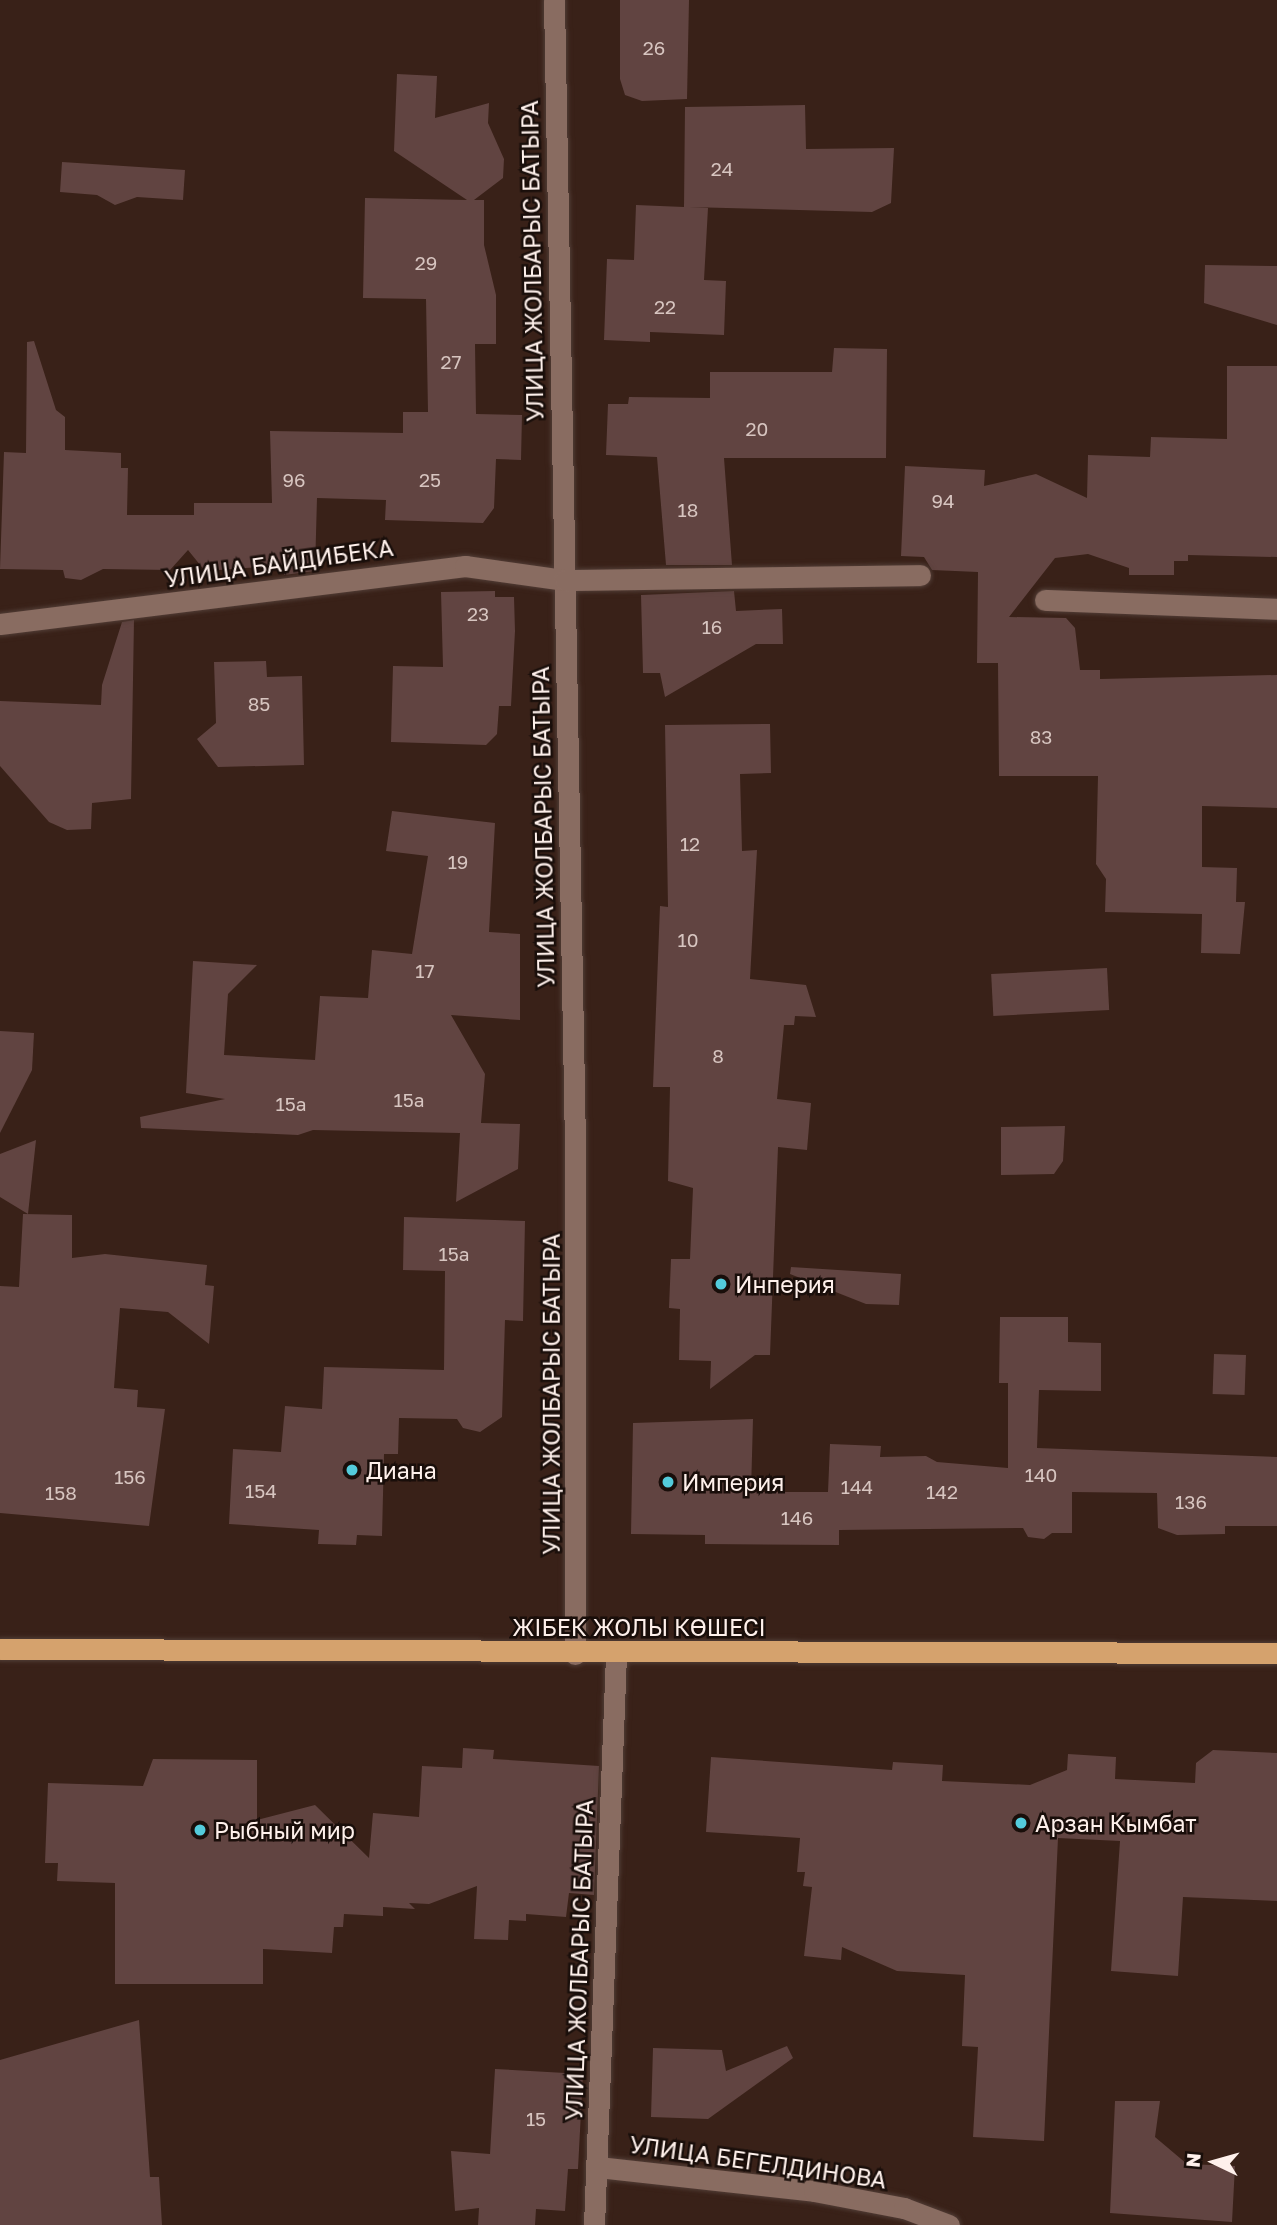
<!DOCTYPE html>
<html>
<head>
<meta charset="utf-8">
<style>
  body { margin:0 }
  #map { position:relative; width:1277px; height:2225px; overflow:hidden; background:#392118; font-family:"Golos Text",sans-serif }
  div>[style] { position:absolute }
  .building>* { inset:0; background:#614441; transform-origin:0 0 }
  .roads { filter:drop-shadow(0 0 2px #513d36) drop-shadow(0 0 2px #513d36) }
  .minor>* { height:21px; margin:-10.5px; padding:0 10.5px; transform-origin:10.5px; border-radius:10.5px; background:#896c61 }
  .highway>* { height:21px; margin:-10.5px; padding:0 10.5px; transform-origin:10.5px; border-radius:10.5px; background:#d5a26d }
  .dots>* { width:19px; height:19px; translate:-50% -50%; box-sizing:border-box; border:4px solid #190e0a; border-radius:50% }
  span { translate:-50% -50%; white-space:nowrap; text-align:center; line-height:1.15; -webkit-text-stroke:5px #190e0a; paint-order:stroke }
  .number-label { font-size:19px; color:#d7c5c0 }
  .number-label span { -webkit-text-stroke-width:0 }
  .street-label { font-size:23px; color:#fef0eb }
  .poi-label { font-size:23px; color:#fef0eb }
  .left { translate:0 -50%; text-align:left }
  .north { position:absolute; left:1179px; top:2127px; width:70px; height:70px; -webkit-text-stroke:5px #190e0a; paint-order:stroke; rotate:275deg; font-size:19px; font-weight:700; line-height:28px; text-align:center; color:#fef0eb }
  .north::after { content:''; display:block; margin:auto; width:24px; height:32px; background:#fef0eb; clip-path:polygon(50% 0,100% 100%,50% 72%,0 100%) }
</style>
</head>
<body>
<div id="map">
  <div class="building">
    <div style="clip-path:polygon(620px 0,689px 0,687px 99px,642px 101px,625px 95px,620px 79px)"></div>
    <div style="clip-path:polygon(397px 74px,437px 76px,435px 118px,489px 103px,488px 123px,504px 159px,503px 178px,474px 200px,484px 200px,484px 245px,496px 295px,496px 344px,475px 344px,476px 414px,522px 415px,521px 460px,496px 459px,494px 508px,483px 523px,385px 520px,386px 500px,317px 498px,315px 571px,284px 575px,284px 565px,205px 571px,188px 550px,170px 570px,103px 569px,81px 580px,65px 578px,63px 570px,0 569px,4px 452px,26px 453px,27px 342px,34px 341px,56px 410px,65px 417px,65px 450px,121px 453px,121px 468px,128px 468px,127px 515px,194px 515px,194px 503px,272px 503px,270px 431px,403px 433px,403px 412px,428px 412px,426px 299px,363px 298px,365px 198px,467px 200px,394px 151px)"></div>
    <div style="clip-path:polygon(805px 105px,806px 149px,894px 148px,891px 203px,872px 212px,689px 207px,708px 208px,704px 280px,726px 281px,724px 335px,650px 332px,650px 342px,604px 340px,607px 259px,634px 260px,636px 205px,684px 207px,685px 107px)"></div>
    <div style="clip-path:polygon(62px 162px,185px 170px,183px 200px,137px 197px,115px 205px,97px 195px,60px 192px)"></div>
    <div style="clip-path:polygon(1205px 265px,1277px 266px,1277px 325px,1204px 303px)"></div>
    <div style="clip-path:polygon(834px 348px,887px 349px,886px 458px,724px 458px,732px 565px,666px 565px,657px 457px,606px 455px,608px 404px,628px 404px,629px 397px,710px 398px,710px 372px,832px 372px)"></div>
    <div style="clip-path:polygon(1227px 366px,1277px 366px,1277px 557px,1188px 555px,1188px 561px,1174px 561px,1174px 575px,1129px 575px,1129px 568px,1088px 554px,1055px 558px,1009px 617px,1066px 618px,1075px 628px,1080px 670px,1100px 670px,1100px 679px,1277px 675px,1277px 808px,1202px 806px,1202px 867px,1237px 868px,1236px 902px,1245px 902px,1240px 954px,1201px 953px,1202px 914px,1105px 912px,1106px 879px,1096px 864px,1098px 776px,999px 776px,998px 663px,977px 663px,978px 572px,932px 570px,924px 557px,901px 556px,905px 466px,985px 470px,984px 486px,1036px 474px,1087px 498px,1088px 455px,1150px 457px,1151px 437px,1227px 439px)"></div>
    <div style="clip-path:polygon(495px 591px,495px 597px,514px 597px,515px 631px,511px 706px,499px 706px,497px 734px,486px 745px,391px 742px,393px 666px,443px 667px,441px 592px)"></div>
    <div style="clip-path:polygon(734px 591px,736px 611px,782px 609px,783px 644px,756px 644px,665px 697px,660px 673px,643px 673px,641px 595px)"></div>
    <div style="clip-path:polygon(134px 620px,131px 799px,92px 803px,91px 829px,67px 830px,49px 822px,0 766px,0 701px,101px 705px,102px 685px,122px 622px)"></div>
    <div style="clip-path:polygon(266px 661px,267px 677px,302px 676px,304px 765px,218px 767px,197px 739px,216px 723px,214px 662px)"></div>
    <div style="clip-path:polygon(770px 724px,771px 773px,740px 774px,742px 851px,757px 850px,750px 979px,806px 985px,816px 1017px,795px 1016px,794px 1025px,784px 1025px,777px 1099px,811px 1103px,807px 1150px,778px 1147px,770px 1355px,755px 1355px,710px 1389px,711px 1361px,679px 1360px,680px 1309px,669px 1308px,671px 1259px,690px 1259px,693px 1188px,668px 1181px,670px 1087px,653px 1087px,660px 906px,668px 907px,665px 725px)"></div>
    <div style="clip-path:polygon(392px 811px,495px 823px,489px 932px,520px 934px,520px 1020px,451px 1015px,485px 1074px,481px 1123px,520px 1124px,518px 1169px,456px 1202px,460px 1133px,313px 1130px,298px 1135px,141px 1128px,140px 1117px,225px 1099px,186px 1093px,193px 961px,257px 965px,228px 994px,224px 1055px,315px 1060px,320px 996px,368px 998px,372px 950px,412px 954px,428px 856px,386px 851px)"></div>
    <div style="left:1107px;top:968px;width:42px;height:116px;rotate:87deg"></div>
    <div style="clip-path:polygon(0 1031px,34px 1033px,32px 1070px,0 1133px)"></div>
    <div style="clip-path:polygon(1065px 1126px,1063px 1161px,1054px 1174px,1001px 1175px,1001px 1127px)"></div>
    <div style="clip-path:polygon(36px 1140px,28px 1214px,0 1197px,0 1154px)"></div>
    <div style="clip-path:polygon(23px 1214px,72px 1215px,72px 1258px,105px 1254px,207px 1265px,205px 1285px,214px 1286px,209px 1344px,168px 1312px,120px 1308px,114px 1388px,138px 1390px,137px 1407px,165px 1409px,149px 1526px,0 1513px,0 1286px,19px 1287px)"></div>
    <div style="clip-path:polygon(404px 1217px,525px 1221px,523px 1321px,505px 1320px,502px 1417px,480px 1432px,463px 1428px,457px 1419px,399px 1418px,398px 1454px,384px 1454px,382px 1536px,357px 1535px,356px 1545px,318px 1544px,319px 1530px,229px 1524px,233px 1449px,281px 1452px,285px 1406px,322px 1409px,324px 1367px,444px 1370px,445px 1271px,403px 1270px)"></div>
    <div style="clip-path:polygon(791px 1267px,901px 1274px,899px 1305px,866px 1304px,790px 1274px)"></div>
    <div style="clip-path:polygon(1000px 1317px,1068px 1317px,1068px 1342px,1101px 1343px,1101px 1391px,1039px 1390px,1037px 1448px,1277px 1457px,1277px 1526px,1225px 1526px,1225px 1534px,1177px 1535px,1158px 1528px,1157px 1493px,1072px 1492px,1072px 1533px,1052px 1533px,1044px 1539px,1028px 1537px,1023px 1528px,839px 1530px,839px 1545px,705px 1544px,705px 1535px,631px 1534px,633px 1423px,753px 1419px,751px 1492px,828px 1492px,830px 1444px,881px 1446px,880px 1457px,926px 1456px,937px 1462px,1008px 1468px,1008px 1383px,999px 1383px)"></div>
    <div style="left:1214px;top:1354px;width:32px;height:40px;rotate:2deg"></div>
    <div style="clip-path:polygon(463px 1748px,494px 1750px,493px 1759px,599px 1766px,594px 1895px,569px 1893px,566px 1917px,526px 1914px,526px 1921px,509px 1920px,508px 1940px,474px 1939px,477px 1886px,429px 1904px,409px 1903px,415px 1909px,383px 1907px,383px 1916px,344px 1914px,343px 1927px,334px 1927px,332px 1953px,263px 1949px,263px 1984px,115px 1984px,115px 1883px,57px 1881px,58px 1863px,45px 1863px,48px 1783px,143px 1786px,153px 1759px,257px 1760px,257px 1820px,315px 1805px,369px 1858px,373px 1813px,419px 1817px,422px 1766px,462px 1768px)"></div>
    <div style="clip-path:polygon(1213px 1750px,1277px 1753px,1277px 1901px,1183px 1897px,1178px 1976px,1111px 1971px,1120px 1841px,1058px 1838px,1044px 2141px,973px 2137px,978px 2047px,962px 2046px,965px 1975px,897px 1971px,842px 1947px,841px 1960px,804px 1956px,812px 1887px,803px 1886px,805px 1872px,797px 1872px,800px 1838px,706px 1832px,711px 1757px,892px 1770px,893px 1762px,943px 1765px,942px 1781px,1030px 1785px,1067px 1770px,1068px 1754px,1116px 1757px,1115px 1779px,1195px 1783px,1196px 1763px)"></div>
    <div style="clip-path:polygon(139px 2020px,150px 2177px,159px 2177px,162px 2225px,0 2225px,0 2060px)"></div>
    <div style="clip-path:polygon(787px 2046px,793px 2058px,708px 2119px,651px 2117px,653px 2048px,722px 2050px,726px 2071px)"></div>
    <div style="clip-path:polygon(495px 2069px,583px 2074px,578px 2169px,568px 2169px,565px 2211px,536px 2209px,535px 2225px,478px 2225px,479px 2208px,455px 2211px,451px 2151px,490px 2154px)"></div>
    <div style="clip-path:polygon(1115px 2101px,1160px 2101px,1155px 2137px,1187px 2164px,1235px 2166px,1232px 2222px,1110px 2213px)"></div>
  </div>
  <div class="roads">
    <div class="minor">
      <div style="left:554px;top:0;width:1141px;rotate:88.95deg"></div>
      <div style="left:575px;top:1141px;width:513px;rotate:90deg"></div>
      <div style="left:1045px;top:600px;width:232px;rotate:2.2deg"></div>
      <div style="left:0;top:624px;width:469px;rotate:-7.1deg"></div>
      <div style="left:465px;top:566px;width:101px;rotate:8deg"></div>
      <div style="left:565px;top:580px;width:355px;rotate:-0.8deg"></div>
      <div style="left:598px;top:2167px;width:217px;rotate:6.3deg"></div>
      <div style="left:814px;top:2191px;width:92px;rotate:10.7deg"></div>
      <div style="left:904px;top:2208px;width:48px;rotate:20.7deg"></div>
      <div style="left:594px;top:2225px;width:571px;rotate:-87.79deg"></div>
    </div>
    <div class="highway">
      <div style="left:0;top:1649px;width:1277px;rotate:0.18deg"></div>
    </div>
  </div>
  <div class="dots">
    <div style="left:721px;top:1284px;background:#53cbdb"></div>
    <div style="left:352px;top:1470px;background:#53cbdb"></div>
    <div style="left:668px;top:1482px;background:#53cbdb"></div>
    <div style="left:1021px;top:1823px;background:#53cbdb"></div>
    <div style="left:200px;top:1830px;background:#53cbdb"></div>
  </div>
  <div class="number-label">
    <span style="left:654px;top:48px">26</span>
    <span style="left:722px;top:169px">24</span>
    <span style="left:426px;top:263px">29</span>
    <span style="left:665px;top:307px">22</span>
    <span style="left:451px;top:362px">27</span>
    <span style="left:757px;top:429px">20</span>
    <span style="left:294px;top:480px">96</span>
    <span style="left:430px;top:480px">25</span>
    <span style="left:943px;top:501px">94</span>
    <span style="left:688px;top:510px">18</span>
    <span style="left:478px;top:614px">23</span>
    <span style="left:712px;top:627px">16</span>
    <span style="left:259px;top:704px">85</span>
    <span style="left:1041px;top:737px">83</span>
    <span style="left:690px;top:844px">12</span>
    <span style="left:458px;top:862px">19</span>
    <span style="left:688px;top:940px">10</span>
    <span style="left:425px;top:971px">17</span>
    <span style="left:718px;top:1056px">8</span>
    <span style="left:409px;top:1100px">15а</span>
    <span style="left:291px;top:1104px">15а</span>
    <span style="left:454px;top:1254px">15а</span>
    <span style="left:1041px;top:1475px">140</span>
    <span style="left:130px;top:1477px">156</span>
    <span style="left:857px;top:1487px">144</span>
    <span style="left:261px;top:1491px">154</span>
    <span style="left:942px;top:1492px">142</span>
    <span style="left:61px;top:1493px">158</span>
    <span style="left:1191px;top:1502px">136</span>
    <span style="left:797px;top:1518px">146</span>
    <span style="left:536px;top:2119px">15</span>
  </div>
  <div class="street-label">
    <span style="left:532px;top:261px;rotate:-91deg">УЛИЦА ЖОЛБАРЫС БАТЫРА</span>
    <span style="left:279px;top:563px;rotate:-8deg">УЛИЦА БАЙДИБЕКА</span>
    <span style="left:543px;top:827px;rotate:-91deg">УЛИЦА ЖОЛБАРЫС БАТЫРА</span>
    <span style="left:551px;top:1394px;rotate:-90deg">УЛИЦА ЖОЛБАРЫС БАТЫРА</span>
    <span style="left:639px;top:1627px">ЖІБЕК ЖОЛЫ КӨШЕСІ</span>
    <span style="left:579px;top:1960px;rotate:-88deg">УЛИЦА ЖОЛБАРЫС БАТЫРА</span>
    <span style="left:758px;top:2162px;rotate:8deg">УЛИЦА БЕГЕЛДИНОВА</span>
  </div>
  <div class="poi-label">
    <span class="left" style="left:735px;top:1284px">Инперия</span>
    <span class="left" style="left:366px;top:1470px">Диана</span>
    <span class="left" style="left:682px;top:1482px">Империя</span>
    <span class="left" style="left:1035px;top:1823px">Арзан Кымбат</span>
    <span class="left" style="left:214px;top:1830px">Рыбный мир</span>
  </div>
  <div class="north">N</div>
</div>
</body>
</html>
